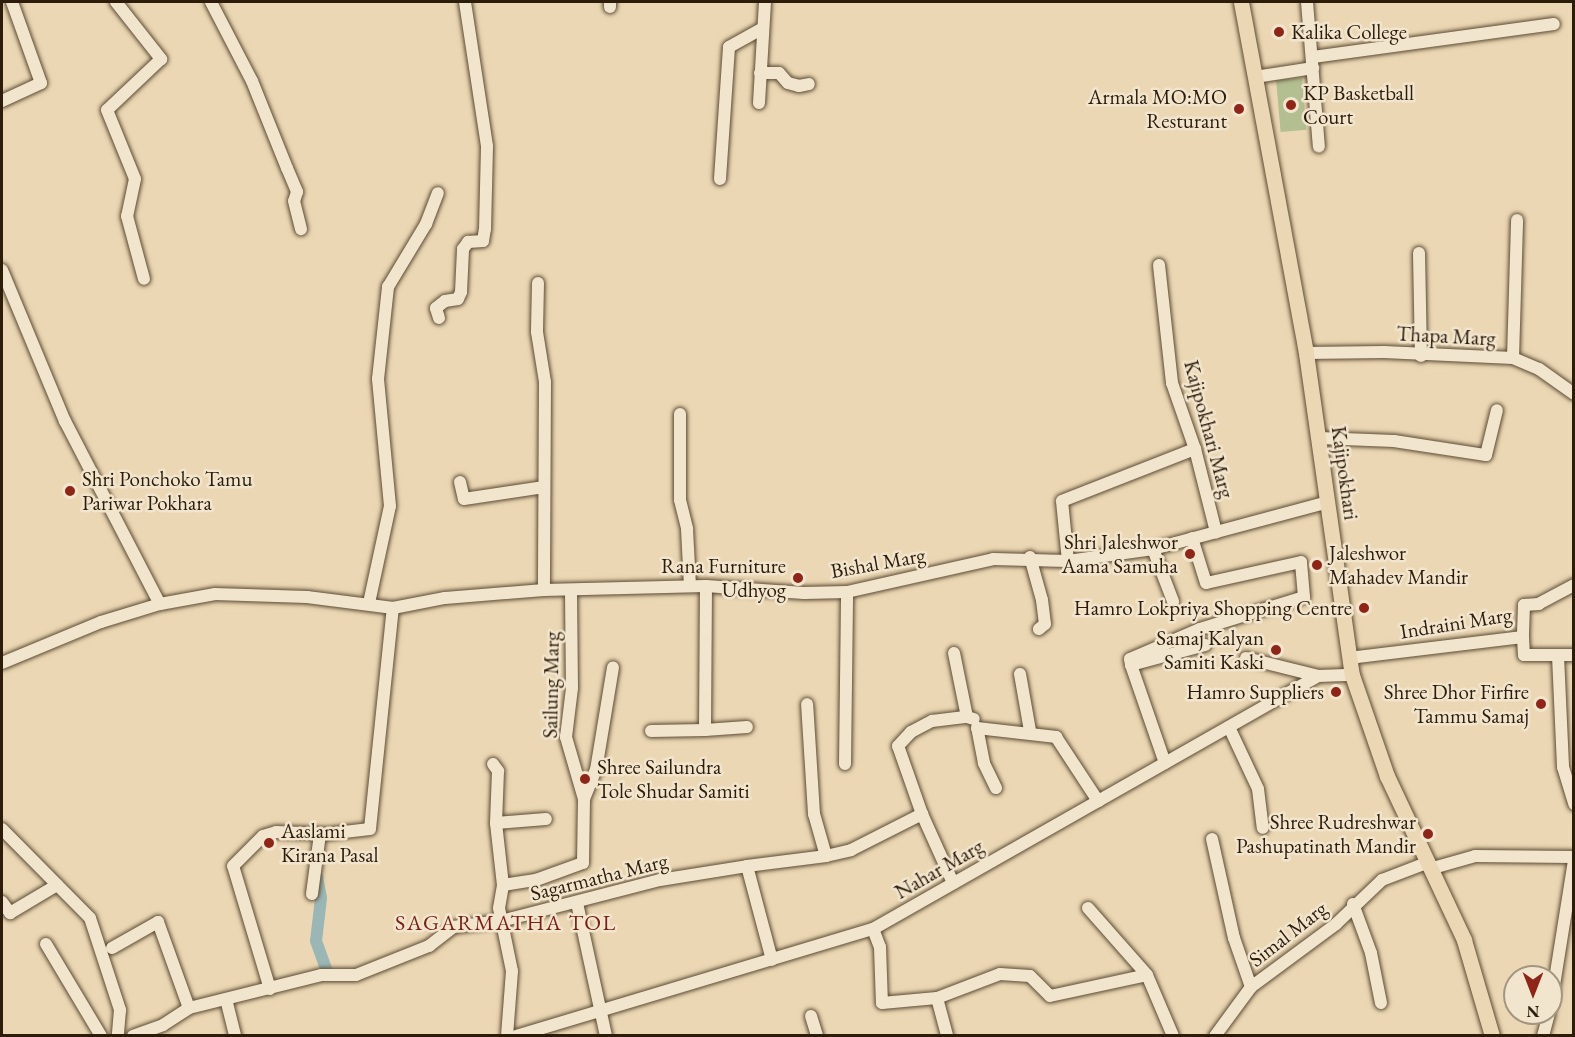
<!DOCTYPE html>
<html>
<head>
<meta charset="utf-8">
<style>
  body { margin:0 }
  #map { position:relative; width:1575px; height:1037px; overflow:hidden; background:#ebd7b3; font-family:"EB Garamond",serif }
  div>[style] { position:absolute }
  .green>* { inset:0; background:#b3bf90; transform-origin:0 0 }
  .canal>* { height:12px; margin:-6px; padding:0 6px; transform-origin:6px; border-radius:6px; background:#9bb7b5 }
  .roads { filter:drop-shadow(0 0 2px #5c4b34) drop-shadow(0 0 2px #5c4b34) }
  .minor>* { height:12px; margin:-6px; padding:0 6px; transform-origin:6px; border-radius:6px; background:#f2e5ce }
  .major>* { height:15px; margin:-7.5px; padding:0 7.5px; transform-origin:7.5px; border-radius:7.5px; background:#ebd7b3 }
  .dots>* { width:16px; height:16px; translate:-50% -50%; box-sizing:border-box; border:3px solid #f2e5ce; border-radius:50% }
  span { translate:-50% -50%; white-space:nowrap; text-align:center; line-height:1.15; -webkit-text-stroke:5px #f2e5ce; paint-order:stroke }
  .poi-label { font-size:21px; color:#2d1c0a }
  .left { translate:0 -50%; text-align:left }
  .right { translate:-100% -50%; text-align:right }
  .street-label { font-size:21px; color:#2d1c0a }
  .neighbourhood-label { font-size:22px; color:#7a1f14; letter-spacing:1.5px }
  .frame { position:absolute; inset:0; border:3px solid #2d1c0a; pointer-events:none }
  .north { position:absolute; left:1503px; top:965px; width:60px; height:60px; box-sizing:border-box; background:#f2e5ce; border:2px solid #a39580; border-radius:50%; rotate:180deg; font-size:16px; font-weight:700; line-height:24px; text-align:center; color:#2d1c0a }
  .north::after { content:''; display:block; margin:auto; width:21px; height:27px; background:#8f2418; clip-path:polygon(50% 0,100% 100%,50% 72%,0 100%) }
</style>
</head>
<body>
<div id="map">
  <div class="green">
    <div style="left:1302px;top:78px;width:52px;height:26px;rotate:85deg"></div>
  </div>
  <div class="canal">
    <div style="left:317px;top:877px;width:21px;rotate:79deg"></div>
    <div style="left:321px;top:898px;width:43px;rotate:96.6deg"></div>
    <div style="left:316px;top:941px;width:30px;rotate:70deg"></div>
  </div>
  <div class="roads">
    <div class="minor">
      <div style="left:116px;top:2px;width:73px;rotate:51.7deg"></div>
      <div style="left:161px;top:59px;width:74px;rotate:136.6deg"></div>
      <div style="left:107px;top:110px;width:74px;rotate:67.9deg"></div>
      <div style="left:135px;top:179px;width:38px;rotate:102deg"></div>
      <div style="left:127px;top:216px;width:65px;rotate:74.9deg"></div>
      <div style="left:211px;top:2px;width:89px;rotate:62.6deg"></div>
      <div style="left:252px;top:81px;width:94px;rotate:68.1deg"></div>
      <div style="left:287px;top:168px;width:26px;rotate:67deg"></div>
      <div style="left:297px;top:192px;width:9px;rotate:108deg"></div>
      <div style="left:294px;top:201px;width:29px;rotate:76deg"></div>
      <div style="left:610px;top:2px;width:5px;rotate:90deg"></div>
      <div style="left:1307px;top:2px;width:145px;rotate:85.3deg"></div>
      <div style="left:1313px;top:57px;width:243px;rotate:-7.8deg"></div>
      <div style="left:760px;top:73px;width:19px"></div>
      <div style="left:779px;top:73px;width:13px;rotate:48deg"></div>
      <div style="left:788px;top:83px;width:11px;rotate:15deg"></div>
      <div style="left:799px;top:86px;width:10px;rotate:-11deg"></div>
      <div style="left:1255px;top:77px;width:59px;rotate:-8.8deg"></div>
      <div style="left:2px;top:101px;width:43px;rotate:-24.8deg"></div>
      <div style="left:41px;top:83px;width:86px;rotate:-109.7deg"></div>
      <div style="left:759px;top:103px;width:101px;rotate:-86.6deg"></div>
      <div style="left:720px;top:179px;width:132px;rotate:-86.1deg"></div>
      <div style="left:729px;top:47px;width:38px;rotate:-29deg"></div>
      <div style="left:1419px;top:253px;width:103px;rotate:88.9deg"></div>
      <div style="left:1159px;top:265px;width:119px;rotate:83.7deg"></div>
      <div style="left:1172px;top:383px;width:70px;rotate:70.8deg"></div>
      <div style="left:1195px;top:449px;width:86px;rotate:75.8deg"></div>
      <div style="left:2px;top:270px;width:164px;rotate:67.4deg"></div>
      <div style="left:65px;top:421px;width:206px;rotate:62.6deg"></div>
      <div style="left:538px;top:283px;width:49px;rotate:91.2deg"></div>
      <div style="left:537px;top:332px;width:51px;rotate:80.9deg"></div>
      <div style="left:545px;top:382px;width:208px;rotate:90.3deg"></div>
      <div style="left:439px;top:318px;width:10px;rotate:-107deg"></div>
      <div style="left:436px;top:308px;width:11px;rotate:-38deg"></div>
      <div style="left:445px;top:301px;width:13px;rotate:-9deg"></div>
      <div style="left:458px;top:299px;width:8px;rotate:-67deg"></div>
      <div style="left:461px;top:292px;width:43px;rotate:-87.3deg"></div>
      <div style="left:463px;top:249px;width:9px;rotate:-54deg"></div>
      <div style="left:468px;top:242px;width:15px;rotate:-4deg"></div>
      <div style="left:483px;top:241px;width:12px;rotate:-81deg"></div>
      <div style="left:485px;top:229px;width:83px;rotate:-88.6deg"></div>
      <div style="left:487px;top:146px;width:146px;rotate:-98.7deg"></div>
      <div style="left:1306px;top:353px;width:78px;rotate:-0.7deg"></div>
      <div style="left:1384px;top:352px;width:129px;rotate:2.7deg"></div>
      <div style="left:1513px;top:358px;width:28px;rotate:23deg"></div>
      <div style="left:1539px;top:369px;width:43px;rotate:35.5deg"></div>
      <div style="left:1513px;top:358px;width:138px;rotate:-88.3deg"></div>
      <div style="left:680px;top:414px;width:86px;rotate:90deg"></div>
      <div style="left:680px;top:500px;width:30px;rotate:76deg"></div>
      <div style="left:687px;top:529px;width:57px;rotate:87deg"></div>
      <div style="left:1319px;top:438px;width:75px;rotate:2.3deg"></div>
      <div style="left:1394px;top:441px;width:93px;rotate:8.7deg"></div>
      <div style="left:1486px;top:455px;width:46px;rotate:-76.3deg"></div>
      <div style="left:460px;top:482px;width:17px;rotate:77deg"></div>
      <div style="left:464px;top:499px;width:81px;rotate:-8.5deg"></div>
      <div style="left:1153px;top:549px;width:56px;rotate:69deg"></div>
      <div style="left:1030px;top:557px;width:45px;rotate:74.4deg"></div>
      <div style="left:1042px;top:600px;width:24px;rotate:83deg"></div>
      <div style="left:1045px;top:624px;width:8px;rotate:140deg"></div>
      <div style="left:1068px;top:561px;width:60px;rotate:-95.7deg"></div>
      <div style="left:1062px;top:501px;width:143px;rotate:-21.4deg"></div>
      <div style="left:1574px;top:585px;width:40px;rotate:152deg"></div>
      <div style="left:1539px;top:604px;width:15px;rotate:176deg"></div>
      <div style="left:1524px;top:605px;width:32px;rotate:92deg"></div>
      <div style="left:1523px;top:637px;width:18px;rotate:87deg"></div>
      <div style="left:1524px;top:655px;width:50px"></div>
      <div style="left:706px;top:586px;width:144px;rotate:90.4deg"></div>
      <div style="left:705px;top:730px;width:42px;rotate:-4.1deg"></div>
      <div style="left:369px;top:603px;width:99px;rotate:-77.8deg"></div>
      <div style="left:390px;top:506px;width:128px;rotate:-95.4deg"></div>
      <div style="left:378px;top:379px;width:93px;rotate:-83.8deg"></div>
      <div style="left:388px;top:287px;width:74px;rotate:-58.9deg"></div>
      <div style="left:426px;top:224px;width:33px;rotate:-69deg"></div>
      <div style="left:954px;top:653px;width:65px;rotate:78.5deg"></div>
      <div style="left:967px;top:717px;width:7px;rotate:16deg"></div>
      <div style="left:1558px;top:656px;width:111px;rotate:87.4deg"></div>
      <div style="left:1563px;top:767px;width:39px;rotate:73deg"></div>
      <div style="left:1246px;top:658px;width:74px;rotate:14deg"></div>
      <div style="left:1349px;top:658px;width:175px;rotate:-6.9deg"></div>
      <div style="left:2px;top:663px;width:107px;rotate:-22.5deg"></div>
      <div style="left:101px;top:622px;width:62px;rotate:-17deg"></div>
      <div style="left:160px;top:604px;width:56px;rotate:-10.3deg"></div>
      <div style="left:215px;top:594px;width:92px;rotate:1.9deg"></div>
      <div style="left:307px;top:597px;width:87px;rotate:7.3deg"></div>
      <div style="left:393px;top:608px;width:53px;rotate:-10.9deg"></div>
      <div style="left:445px;top:598px;width:99px;rotate:-4.6deg"></div>
      <div style="left:544px;top:590px;width:162px;rotate:-1.4deg"></div>
      <div style="left:706px;top:586px;width:98px;rotate:4.1deg"></div>
      <div style="left:804px;top:593px;width:43px;rotate:-1.3deg"></div>
      <div style="left:847px;top:592px;width:150px;rotate:-12.7deg"></div>
      <div style="left:993px;top:559px;width:75px;rotate:1.5deg"></div>
      <div style="left:1068px;top:561px;width:86px;rotate:-8deg"></div>
      <div style="left:1153px;top:549px;width:181px;rotate:-15deg"></div>
      <div style="left:1131px;top:665px;width:6px;rotate:-99deg"></div>
      <div style="left:1130px;top:659px;width:76px;rotate:-23.2deg"></div>
      <div style="left:1200px;top:629px;width:109px;rotate:-17.1deg"></div>
      <div style="left:1304px;top:597px;width:35px;rotate:-95deg"></div>
      <div style="left:1301px;top:562px;width:97px;rotate:167.5deg"></div>
      <div style="left:1206px;top:583px;width:47px;rotate:-107.3deg"></div>
      <div style="left:1020px;top:674px;width:58px;rotate:80deg"></div>
      <div style="left:1229px;top:727px;width:68px;rotate:64.9deg"></div>
      <div style="left:1258px;top:789px;width:39px;rotate:83deg"></div>
      <div style="left:651px;top:731px;width:54px;rotate:-1.1deg"></div>
      <div style="left:1165px;top:763px;width:104px;rotate:-109.1deg"></div>
      <div style="left:1131px;top:665px;width:77px;rotate:-15.1deg"></div>
      <div style="left:493px;top:764px;width:9px;rotate:54deg"></div>
      <div style="left:498px;top:771px;width:52px;rotate:92.2deg"></div>
      <div style="left:496px;top:823px;width:62px;rotate:83.6deg"></div>
      <div style="left:845px;top:764px;width:172px;rotate:-89.3deg"></div>
      <div style="left:996px;top:788px;width:28px;rotate:-116deg"></div>
      <div style="left:984px;top:763px;width:36px;rotate:-101deg"></div>
      <div style="left:977px;top:728px;width:80px;rotate:6.5deg"></div>
      <div style="left:1056px;top:737px;width:77px;rotate:56.7deg"></div>
      <div style="left:584px;top:799px;width:31px;rotate:-68deg"></div>
      <div style="left:596px;top:770px;width:104px;rotate:-80.6deg"></div>
      <div style="left:922px;top:814px;width:72px;rotate:-109.4deg"></div>
      <div style="left:898px;top:746px;width:19px;rotate:-47deg"></div>
      <div style="left:911px;top:732px;width:24px;rotate:-28deg"></div>
      <div style="left:932px;top:721px;width:35px;rotate:-7deg"></div>
      <div style="left:496px;top:823px;width:50px;rotate:-4.6deg"></div>
      <div style="left:2px;top:829px;width:125px;rotate:45.3deg"></div>
      <div style="left:90px;top:918px;width:97px;rotate:71.9deg"></div>
      <div style="left:120px;top:1010px;width:25px;rotate:95deg"></div>
      <div style="left:1212px;top:839px;width:101px;rotate:77.5deg"></div>
      <div style="left:1234px;top:938px;width:52px;rotate:70.9deg"></div>
      <div style="left:826px;top:856px;width:26px;rotate:-13deg"></div>
      <div style="left:851px;top:850px;width:80px;rotate:-26.9deg"></div>
      <div style="left:922px;top:814px;width:76px;rotate:65.8deg"></div>
      <div style="left:747px;top:866px;width:80px;rotate:-7.2deg"></div>
      <div style="left:826px;top:856px;width:44px;rotate:-105.9deg"></div>
      <div style="left:814px;top:814px;width:110px;rotate:-93.6deg"></div>
      <div style="left:1433px;top:868px;width:44px;rotate:-15.9deg"></div>
      <div style="left:1475px;top:856px;width:99px;rotate:0.6deg"></div>
      <div style="left:312px;top:894px;width:61px;rotate:-82.4deg"></div>
      <div style="left:2px;top:902px;width:14px;rotate:54deg"></div>
      <div style="left:10px;top:913px;width:55px;rotate:-30.8deg"></div>
      <div style="left:577px;top:903px;width:136px;rotate:77.7deg"></div>
      <div style="left:1353px;top:904px;width:52px;rotate:69.8deg"></div>
      <div style="left:1371px;top:953px;width:51px;rotate:78.7deg"></div>
      <div style="left:1088px;top:908px;width:89px;rotate:48.6deg"></div>
      <div style="left:1147px;top:975px;width:66px;rotate:66.9deg"></div>
      <div style="left:873px;top:929px;width:19px;rotate:69deg"></div>
      <div style="left:880px;top:947px;width:56px;rotate:88deg"></div>
      <div style="left:882px;top:1003px;width:55px;rotate:-5.2deg"></div>
      <div style="left:937px;top:998px;width:67px;rotate:-20.9deg"></div>
      <div style="left:1000px;top:974px;width:30px;rotate:4deg"></div>
      <div style="left:1030px;top:976px;width:28px;rotate:45deg"></div>
      <div style="left:1050px;top:996px;width:99px;rotate:-12.2deg"></div>
      <div style="left:46px;top:944px;width:107px;rotate:59.1deg"></div>
      <div style="left:112px;top:948px;width:53px;rotate:-29.5deg"></div>
      <div style="left:158px;top:922px;width:91px;rotate:70.2deg"></div>
      <div style="left:270px;top:989px;width:128px;rotate:-106.7deg"></div>
      <div style="left:233px;top:866px;width:42px;rotate:-45deg"></div>
      <div style="left:263px;top:836px;width:14px;rotate:-17deg"></div>
      <div style="left:276px;top:832px;width:51px;rotate:2.2deg"></div>
      <div style="left:327px;top:834px;width:43px;rotate:-6.6deg"></div>
      <div style="left:370px;top:829px;width:222px;rotate:-84.1deg"></div>
      <div style="left:937px;top:998px;width:39px;rotate:75deg"></div>
      <div style="left:226px;top:999px;width:38px;rotate:76deg"></div>
      <div style="left:1551px;top:1004px;width:146px;rotate:-80.9deg"></div>
      <div style="left:811px;top:1016px;width:21px;rotate:73deg"></div>
      <div style="left:133px;top:1036px;width:32px;rotate:-20deg"></div>
      <div style="left:163px;top:1025px;width:31px;rotate:-33deg"></div>
      <div style="left:189px;top:1008px;width:136px;rotate:-14deg"></div>
      <div style="left:321px;top:975px;width:35px"></div>
      <div style="left:356px;top:975px;width:79px;rotate:-21.7deg"></div>
      <div style="left:429px;top:946px;width:31px;rotate:-38deg"></div>
      <div style="left:453px;top:927px;width:48px;rotate:-7.1deg"></div>
      <div style="left:501px;top:921px;width:164px;rotate:-14.5deg"></div>
      <div style="left:660px;top:880px;width:88px;rotate:-9.1deg"></div>
      <div style="left:747px;top:866px;width:97px;rotate:75.1deg"></div>
      <div style="left:507px;top:1036px;width:65px;rotate:-85.6deg"></div>
      <div style="left:512px;top:971px;width:64px;rotate:-101.7deg"></div>
      <div style="left:499px;top:908px;width:23px;rotate:-80deg"></div>
      <div style="left:503px;top:885px;width:33px;rotate:-9deg"></div>
      <div style="left:536px;top:880px;width:50px;rotate:-19.9deg"></div>
      <div style="left:583px;top:863px;width:64px;rotate:-89.1deg"></div>
      <div style="left:584px;top:799px;width:65px;rotate:-106.2deg"></div>
      <div style="left:566px;top:737px;width:49px;rotate:-83deg"></div>
      <div style="left:572px;top:688px;width:96px;rotate:-90.6deg"></div>
      <div style="left:516px;top:1036px;width:373px;rotate:-16.7deg"></div>
      <div style="left:873px;top:929px;width:512px;rotate:-29.62deg"></div>
      <div style="left:1318px;top:676px;width:34px;rotate:-2deg"></div>
      <div style="left:1215px;top:1036px;width:61px;rotate:-53.7deg"></div>
      <div style="left:1251px;top:987px;width:106px;rotate:-36.5deg"></div>
      <div style="left:1336px;top:924px;width:64px;rotate:-43.7deg"></div>
      <div style="left:1382px;top:880px;width:50px;rotate:-21deg"></div>
      <div style="left:1543px;top:1036px;width:24px;rotate:-75deg"></div>
    </div>
    <div class="major">
      <div style="left:1241px;top:2px;width:357px;rotate:79.5deg"></div>
      <div style="left:1306px;top:353px;width:325px;rotate:81.9deg"></div>
      <div style="left:1352px;top:675px;width:107px;rotate:70.9deg"></div>
      <div style="left:1387px;top:776px;width:181px;rotate:64.8deg"></div>
      <div style="left:1464px;top:940px;width:100px;rotate:73.7deg"></div>
    </div>
  </div>
  <div class="dots">
    <div style="left:1279px;top:32px;background:#8f2418"></div>
    <div style="left:1291px;top:105px;background:#8f2418"></div>
    <div style="left:1239px;top:109px;background:#8f2418"></div>
    <div style="left:70px;top:491px;background:#8f2418"></div>
    <div style="left:1190px;top:554px;background:#8f2418"></div>
    <div style="left:1317px;top:565px;background:#8f2418"></div>
    <div style="left:798px;top:578px;background:#8f2418"></div>
    <div style="left:1364px;top:608px;background:#8f2418"></div>
    <div style="left:1276px;top:650px;background:#8f2418"></div>
    <div style="left:1336px;top:692px;background:#8f2418"></div>
    <div style="left:1541px;top:704px;background:#8f2418"></div>
    <div style="left:585px;top:779px;background:#8f2418"></div>
    <div style="left:1428px;top:834px;background:#8f2418"></div>
    <div style="left:269px;top:843px;background:#8f2418"></div>
  </div>
  <div class="poi-label">
    <span class="left" style="left:1291px;top:32px">Kalika College</span>
    <span class="left" style="left:1303px;top:105px">KP Basketball<br>Court</span>
    <span class="right" style="left:1227px;top:109px">Armala MO:MO<br>Resturant</span>
    <span class="left" style="left:82px;top:491px">Shri Ponchoko Tamu<br>Pariwar Pokhara</span>
    <span class="right" style="left:1178px;top:554px">Shri Jaleshwor<br>Aama Samuha</span>
    <span class="left" style="left:1329px;top:565px">Jaleshwor<br>Mahadev Mandir</span>
    <span class="right" style="left:786px;top:578px">Rana Furniture<br>Udhyog</span>
    <span class="right" style="left:1352px;top:608px">Hamro Lokpriya Shopping Centre</span>
    <span class="right" style="left:1264px;top:650px">Samaj Kalyan<br>Samiti Kaski</span>
    <span class="right" style="left:1324px;top:692px">Hamro Suppliers</span>
    <span class="right" style="left:1529px;top:704px">Shree Dhor Firfire<br>Tammu Samaj</span>
    <span class="left" style="left:597px;top:779px">Shree Sailundra<br>Tole Shudar Samiti</span>
    <span class="right" style="left:1416px;top:834px">Shree Rudreshwar<br>Pashupatinath Mandir</span>
    <span class="left" style="left:281px;top:843px">Aaslami<br>Kirana Pasal</span>
  </div>
  <div class="street-label">
    <span style="left:1446px;top:336px;rotate:3deg">Thapa Marg</span>
    <span style="left:1209px;top:429px;rotate:75deg">Kajipokhari Marg</span>
    <span style="left:1345px;top:473px;rotate:82deg">Kajipokhari</span>
    <span style="left:878px;top:563px;rotate:-10deg">Bishal Marg</span>
    <span style="left:1456px;top:623px;rotate:-9deg">Indraini Marg</span>
    <span style="left:551px;top:685px;rotate:-89deg">Sailung Marg</span>
    <span style="left:939px;top:869px;rotate:-30deg">Nahar Marg</span>
    <span style="left:599px;top:877px;rotate:-14deg">Sagarmatha Marg</span>
    <span style="left:1288px;top:934px;rotate:-38deg">Simal Marg</span>
  </div>
  <div class="neighbourhood-label">
    <span style="left:506px;top:923px">SAGARMATHA TOL</span>
  </div>
  <div class="frame"></div>
  <div class="north">N</div>
</div>
</body>
</html>
